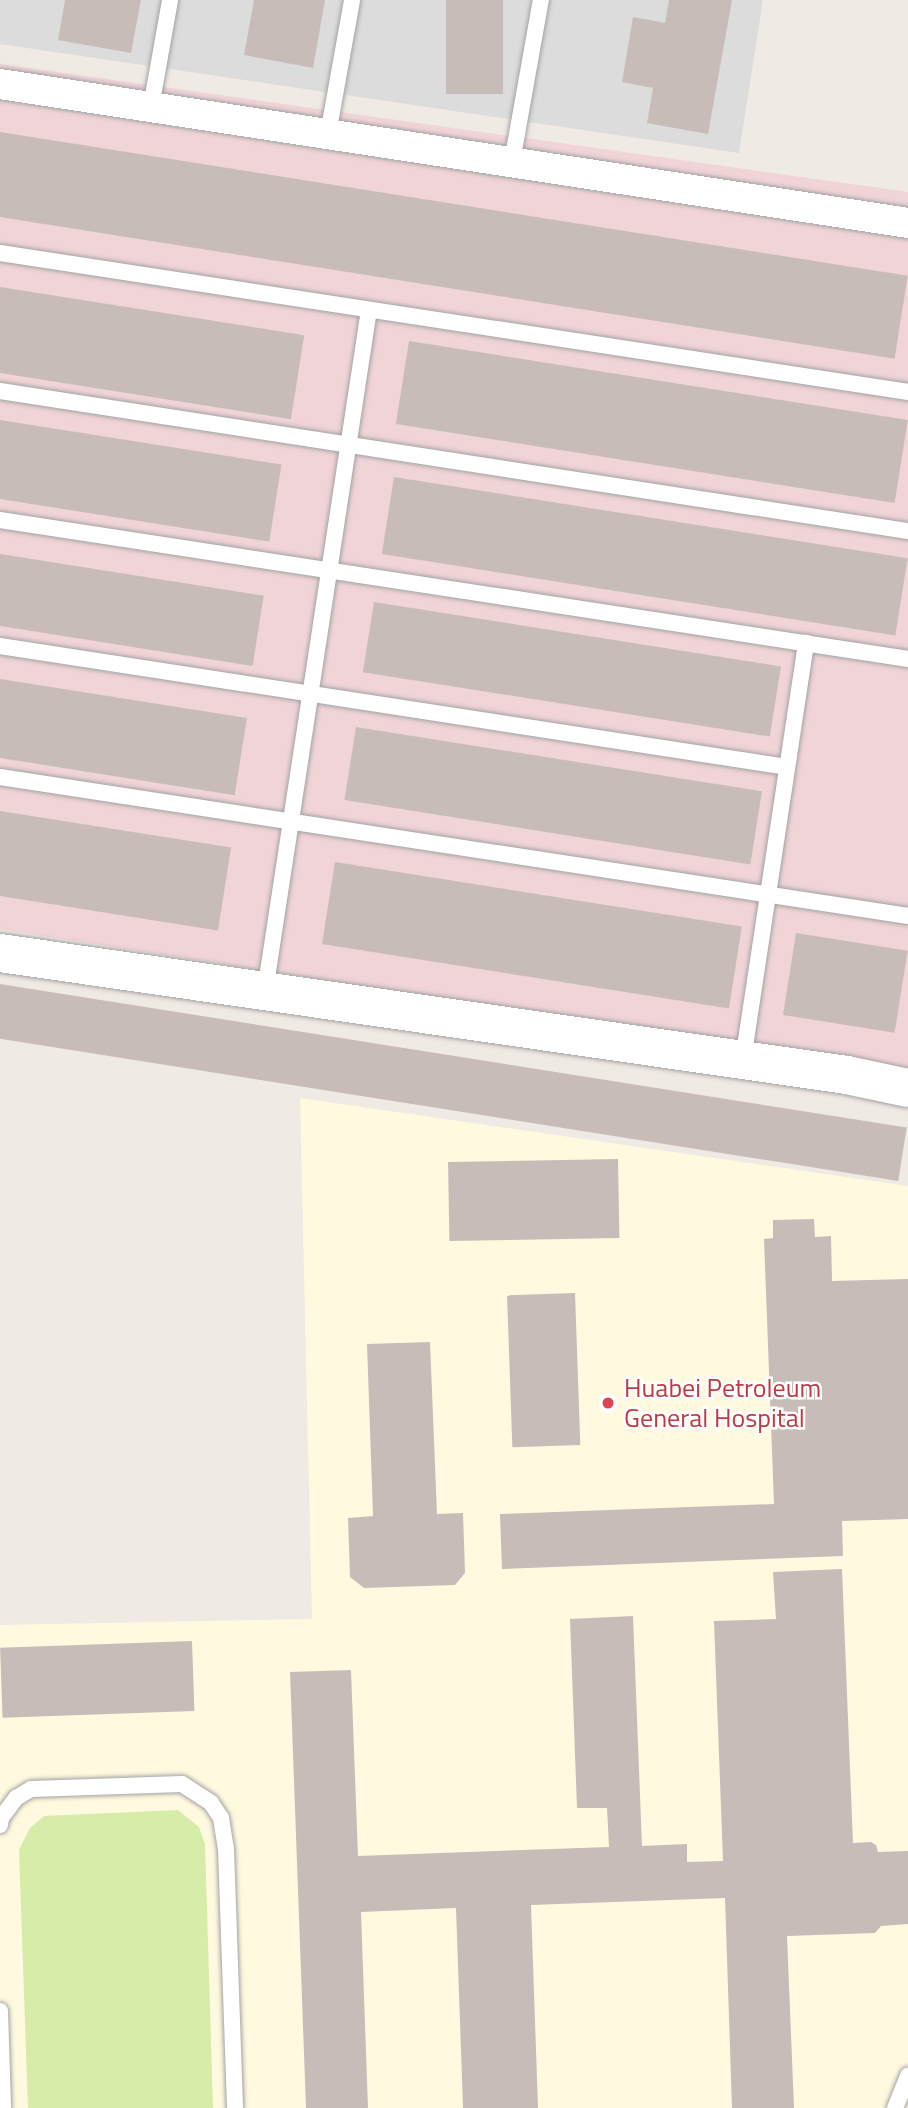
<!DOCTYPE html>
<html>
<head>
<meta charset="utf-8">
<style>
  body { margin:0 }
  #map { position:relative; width:908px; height:2108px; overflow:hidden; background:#f0eae5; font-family:"Titillium Web",sans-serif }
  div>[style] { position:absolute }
  .residential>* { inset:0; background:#dddcdc }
  .commercial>* { inset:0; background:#f1d4d8 }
  .education>* { inset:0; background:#fff9df }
  .grass>* { inset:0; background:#d6eca9 }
  .building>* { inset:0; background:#c8bcb8; transform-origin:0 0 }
  .roads { filter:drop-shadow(0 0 2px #a3a3a3) drop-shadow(0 0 2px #a3a3a3) }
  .service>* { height:16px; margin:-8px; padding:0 8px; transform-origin:8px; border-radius:8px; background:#fff }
  .minor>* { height:30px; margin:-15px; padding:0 15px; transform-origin:15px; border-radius:15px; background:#fff }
  .tertiary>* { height:38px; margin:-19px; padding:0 19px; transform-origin:19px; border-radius:19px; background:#fff }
  .dots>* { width:19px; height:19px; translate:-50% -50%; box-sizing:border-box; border:4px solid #fff; border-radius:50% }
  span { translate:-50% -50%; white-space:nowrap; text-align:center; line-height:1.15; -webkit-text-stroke:5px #fff; paint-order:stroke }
  .health-label { font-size:26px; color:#be3a42 }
  .left { translate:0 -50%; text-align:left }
</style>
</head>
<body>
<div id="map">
  <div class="residential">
    <div style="clip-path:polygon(0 0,763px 0,739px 153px,0 44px)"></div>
  </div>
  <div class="commercial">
    <div style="clip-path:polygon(0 64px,908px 192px,908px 1073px,0 929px)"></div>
  </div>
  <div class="education">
    <div style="clip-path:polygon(300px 1098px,908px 1186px,908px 2108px,0 2108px,0 1625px,312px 1619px)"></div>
  </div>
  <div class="grass">
    <div style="clip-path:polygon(178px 1810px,199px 1827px,205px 1844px,213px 2108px,28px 2108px,19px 1850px,30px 1828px,44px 1816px)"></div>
  </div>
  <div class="building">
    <div style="clip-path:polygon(65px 0,141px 0,131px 53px,58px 40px)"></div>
    <div style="clip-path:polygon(254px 0,325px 0,313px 68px,244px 55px)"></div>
    <div style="left:446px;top:0;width:57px;height:94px"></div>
    <div style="clip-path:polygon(669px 0,732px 0,708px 134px,647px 123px,653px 88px,622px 82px,633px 17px,665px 23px)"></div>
    <div style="left:0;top:132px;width:919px;height:84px;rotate:9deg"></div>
    <div style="left:0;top:287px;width:308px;height:85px;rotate:9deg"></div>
    <div style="left:409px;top:341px;width:505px;height:84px;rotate:9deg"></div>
    <div style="left:0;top:420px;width:285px;height:78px;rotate:9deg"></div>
    <div style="left:394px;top:477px;width:520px;height:78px;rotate:9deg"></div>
    <div style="left:0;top:554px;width:267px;height:71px;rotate:9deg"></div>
    <div style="left:374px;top:602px;width:412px;height:71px;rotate:9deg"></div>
    <div style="left:0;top:679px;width:250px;height:78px;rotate:9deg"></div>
    <div style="left:356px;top:727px;width:411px;height:74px;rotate:9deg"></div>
    <div style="left:0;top:811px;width:234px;height:84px;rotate:9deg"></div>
    <div style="left:335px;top:862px;width:412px;height:83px;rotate:9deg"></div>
    <div style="left:796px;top:933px;width:113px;height:83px;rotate:9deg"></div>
    <div style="left:0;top:984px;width:918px;height:54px;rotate:9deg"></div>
    <div style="left:618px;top:1159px;width:79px;height:170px;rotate:89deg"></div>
    <div style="clip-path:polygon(814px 1219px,815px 1237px,831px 1236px,832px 1281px,908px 1279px,908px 1519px,842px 1521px,843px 1556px,502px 1569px,500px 1514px,774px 1504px,764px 1239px,773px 1238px,773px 1220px)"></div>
    <div style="left:575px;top:1293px;width:152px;height:68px;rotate:88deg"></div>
    <div style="clip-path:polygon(430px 1342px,437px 1514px,463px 1513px,465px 1573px,455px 1585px,364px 1588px,350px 1577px,348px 1518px,373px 1516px,367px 1344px)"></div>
    <div style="clip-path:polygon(842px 1569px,853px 1843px,871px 1842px,876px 1845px,878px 1852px,908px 1851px,908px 1924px,881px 1926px,875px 1933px,787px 1936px,794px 2108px,732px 2108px,725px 1898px,531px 1905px,538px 2108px,463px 2108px,456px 1908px,361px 1912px,368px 2108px,306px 2108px,290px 1672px,351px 1670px,358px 1856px,609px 1847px,607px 1808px,577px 1808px,570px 1619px,633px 1616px,642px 1846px,687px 1844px,687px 1862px,723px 1861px,714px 1621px,776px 1619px,773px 1572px)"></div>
    <div style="left:192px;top:1641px;width:70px;height:192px;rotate:88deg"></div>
  </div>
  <div class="roads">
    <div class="service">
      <div style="left:151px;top:107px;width:109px;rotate:-79.9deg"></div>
      <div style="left:328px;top:134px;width:136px;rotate:-79.8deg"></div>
      <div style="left:512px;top:162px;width:165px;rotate:-79.9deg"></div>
      <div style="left:0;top:253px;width:919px;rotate:8.7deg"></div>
      <div style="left:0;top:391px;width:919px;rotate:8.77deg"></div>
      <div style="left:0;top:520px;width:919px;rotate:8.7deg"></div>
      <div style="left:0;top:646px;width:796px;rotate:8.74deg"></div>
      <div style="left:0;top:777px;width:919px;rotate:8.7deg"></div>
      <div style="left:265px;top:991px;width:689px;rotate:-81.32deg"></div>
      <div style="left:743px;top:1060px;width:422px;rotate:-81.4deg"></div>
      <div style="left:0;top:1825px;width:7px;rotate:-82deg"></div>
      <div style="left:1px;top:1818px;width:25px;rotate:-53deg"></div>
      <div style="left:16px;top:1798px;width:17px;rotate:-31deg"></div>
      <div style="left:31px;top:1789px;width:151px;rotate:-1.9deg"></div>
      <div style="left:182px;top:1784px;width:35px;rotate:33deg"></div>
      <div style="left:211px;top:1803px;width:18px;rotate:56deg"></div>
      <div style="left:221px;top:1818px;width:31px;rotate:81deg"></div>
      <div style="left:226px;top:1849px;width:259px;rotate:88deg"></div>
      <div style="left:0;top:2011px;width:97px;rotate:88.2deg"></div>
      <div style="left:895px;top:2108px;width:35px;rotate:-68deg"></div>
    </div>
    <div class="minor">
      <div style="left:0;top:84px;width:919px;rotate:8.7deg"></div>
    </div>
    <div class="tertiary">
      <div style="left:0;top:953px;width:856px;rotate:8.2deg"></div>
      <div style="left:847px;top:1075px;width:62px;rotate:12deg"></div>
    </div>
  </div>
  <div class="dots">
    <div style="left:608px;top:1403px;background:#e0444e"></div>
  </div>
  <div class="health-label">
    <span class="left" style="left:624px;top:1403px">Huabei Petroleum<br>General Hospital</span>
  </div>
</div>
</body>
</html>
